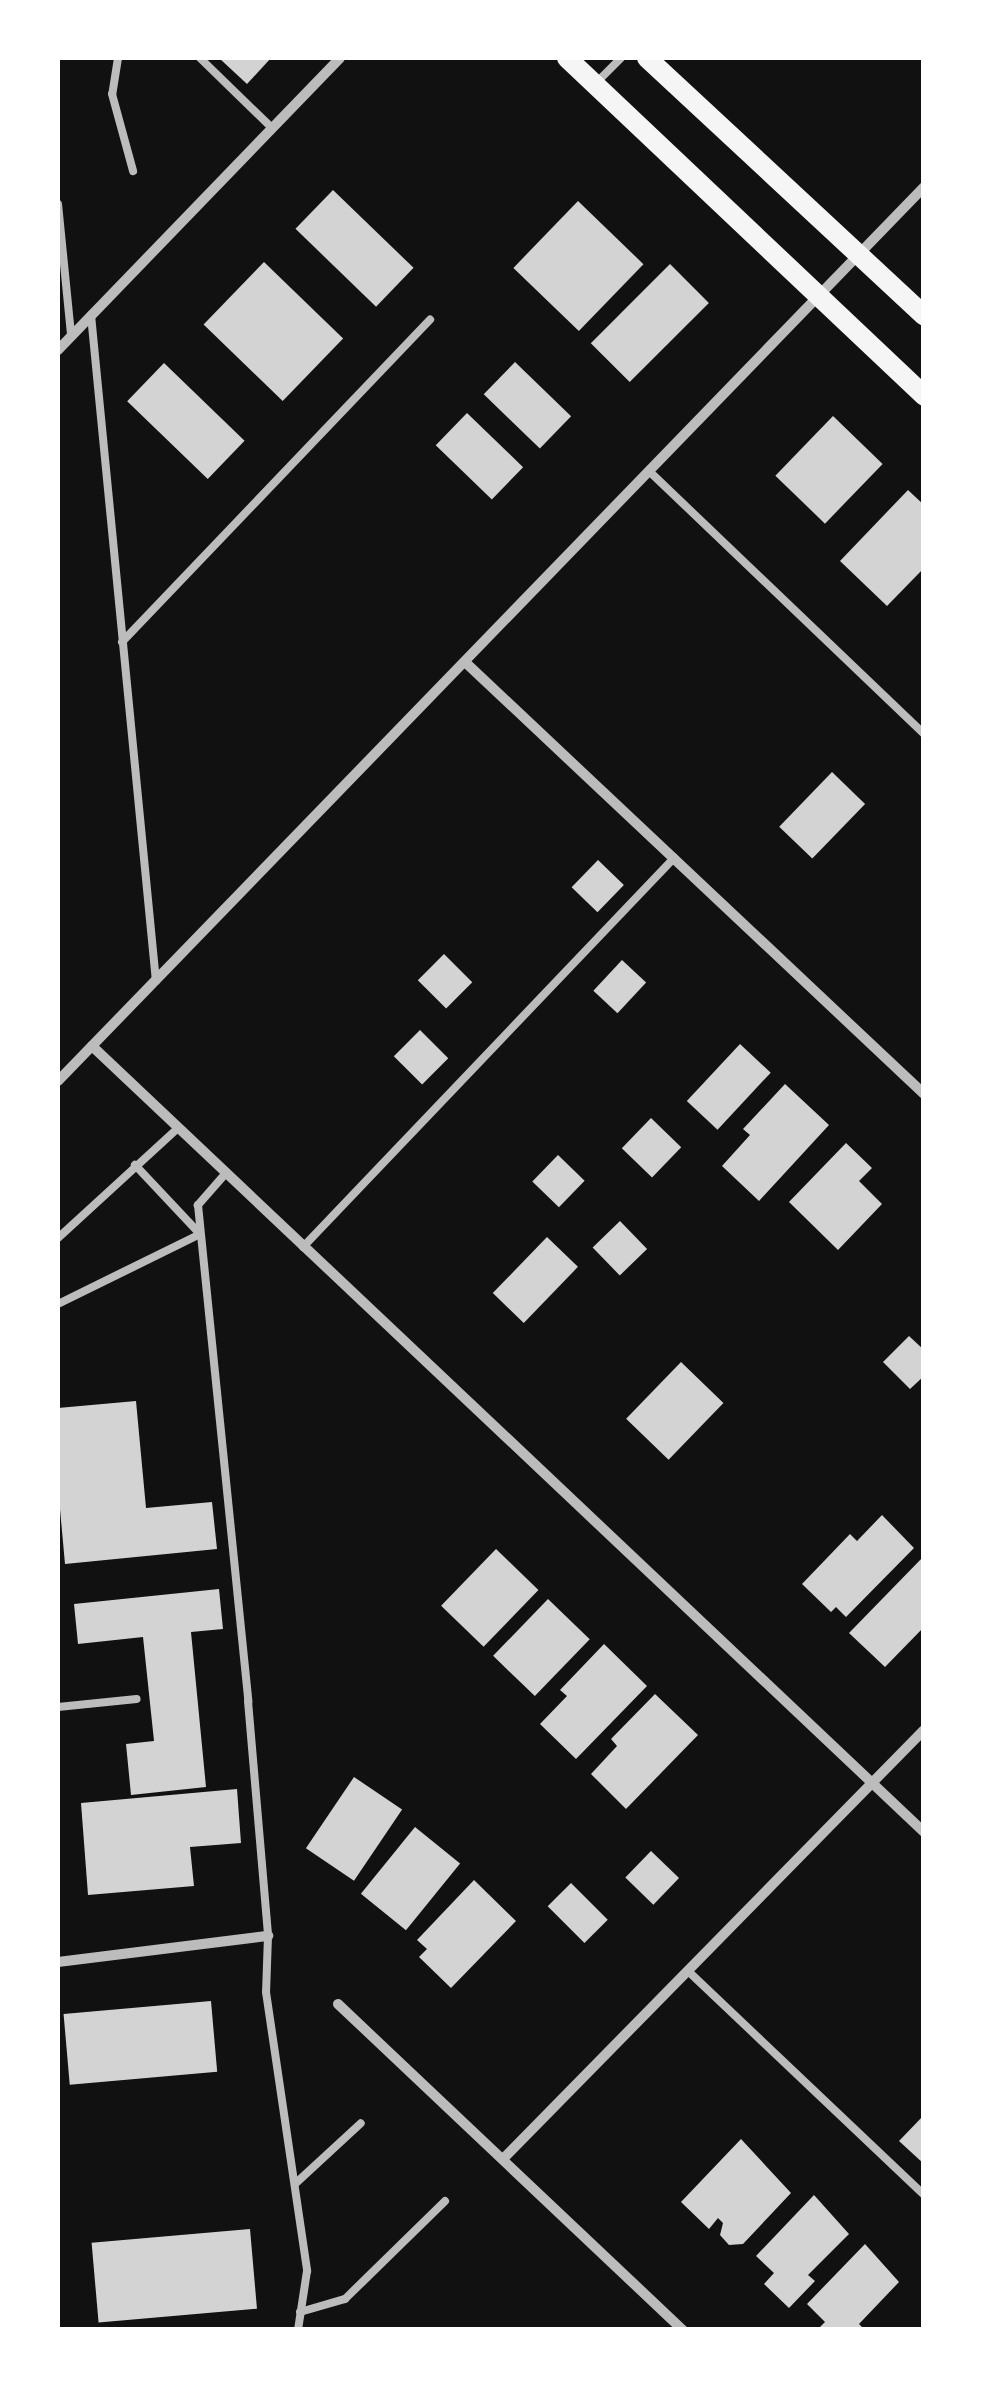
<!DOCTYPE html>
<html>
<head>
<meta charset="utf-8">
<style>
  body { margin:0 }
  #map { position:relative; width:981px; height:2387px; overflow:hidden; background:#111; font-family:"Work Sans",sans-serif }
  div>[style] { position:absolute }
  .building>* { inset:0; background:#d3d3d3; transform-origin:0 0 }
  .service>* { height:8px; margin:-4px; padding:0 4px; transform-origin:4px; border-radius:4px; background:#bcbcbc }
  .minor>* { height:10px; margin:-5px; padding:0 5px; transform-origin:5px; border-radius:5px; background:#bcbcbc }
  .secondary>* { height:20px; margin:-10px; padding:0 10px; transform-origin:10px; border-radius:10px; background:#f5f5f5 }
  span { translate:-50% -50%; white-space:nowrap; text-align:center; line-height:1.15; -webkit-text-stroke:10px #fff; paint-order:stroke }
  .frame { position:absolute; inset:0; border:60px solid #fff; pointer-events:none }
</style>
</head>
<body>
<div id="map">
  <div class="building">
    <div style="clip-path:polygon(219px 58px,271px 58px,247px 84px)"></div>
    <div style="left:333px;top:190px;width:112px;height:54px;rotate:44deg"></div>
    <div style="left:578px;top:201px;width:91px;height:93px;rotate:44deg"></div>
    <div style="left:264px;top:262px;width:110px;height:87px;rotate:44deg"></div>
    <div style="left:670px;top:264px;width:55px;height:112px;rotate:45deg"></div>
    <div style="left:515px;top:362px;width:78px;height:45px;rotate:44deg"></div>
    <div style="left:164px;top:363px;width:112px;height:53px;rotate:44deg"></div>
    <div style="left:467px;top:413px;width:78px;height:45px;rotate:44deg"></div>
    <div style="left:833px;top:416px;width:69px;height:83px;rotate:44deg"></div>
    <div style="clip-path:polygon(908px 490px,924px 505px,924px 568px,887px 606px,840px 561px)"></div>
    <div style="left:832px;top:772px;width:46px;height:76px;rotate:44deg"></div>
    <div style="left:598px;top:860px;width:36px;height:38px;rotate:44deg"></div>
    <div style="left:444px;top:954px;width:40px;height:37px;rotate:45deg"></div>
    <div style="left:622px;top:960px;width:33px;height:42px;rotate:43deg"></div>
    <div style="left:420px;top:1030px;width:40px;height:37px;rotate:45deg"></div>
    <div style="left:740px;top:1044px;width:42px;height:78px;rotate:43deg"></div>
    <div style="clip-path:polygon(785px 1084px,829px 1125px,759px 1201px,722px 1166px,750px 1135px,743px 1129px)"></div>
    <div style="left:651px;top:1118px;width:42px;height:42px;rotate:44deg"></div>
    <div style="clip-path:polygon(846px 1143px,872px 1168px,859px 1181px,882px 1204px,838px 1250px,789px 1202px)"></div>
    <div style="left:558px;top:1155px;width:37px;height:37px;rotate:44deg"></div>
    <div style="left:620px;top:1221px;width:39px;height:38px;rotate:46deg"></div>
    <div style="left:547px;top:1237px;width:43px;height:78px;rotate:44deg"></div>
    <div style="clip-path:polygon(909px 1336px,924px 1350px,924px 1376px,910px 1389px,883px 1362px)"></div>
    <div style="left:681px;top:1362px;width:59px;height:79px;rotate:44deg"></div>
    <div style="clip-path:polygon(136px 1401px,146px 1508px,212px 1502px,217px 1549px,65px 1564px,58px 1487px,58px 1408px)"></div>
    <div style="clip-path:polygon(882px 1515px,914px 1548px,846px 1617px,836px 1607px,831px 1612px,802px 1584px,850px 1534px,857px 1541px)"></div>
    <div style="left:496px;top:1549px;width:59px;height:79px;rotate:44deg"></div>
    <div style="clip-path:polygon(924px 1556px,924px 1627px,885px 1667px,849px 1633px)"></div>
    <div style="clip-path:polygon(219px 1589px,223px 1629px,191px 1632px,206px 1787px,131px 1795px,126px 1744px,154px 1741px,143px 1637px,78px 1644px,74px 1604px)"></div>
    <div style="left:548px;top:1599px;width:58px;height:79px;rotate:44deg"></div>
    <div style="clip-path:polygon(604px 1644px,647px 1686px,576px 1759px,540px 1724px,567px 1696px,560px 1690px)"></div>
    <div style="clip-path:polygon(655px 1694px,698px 1735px,626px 1809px,591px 1774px,617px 1746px,611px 1739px)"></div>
    <div style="left:354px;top:1777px;width:58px;height:86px;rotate:34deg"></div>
    <div style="clip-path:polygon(237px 1789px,241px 1843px,190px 1847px,194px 1886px,88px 1895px,81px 1803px)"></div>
    <div style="left:415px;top:1827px;width:58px;height:86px;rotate:39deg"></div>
    <div style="left:651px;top:1851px;width:39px;height:37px;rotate:44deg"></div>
    <div style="clip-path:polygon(474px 1880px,516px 1921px,451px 1988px,419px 1957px,427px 1949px,417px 1940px)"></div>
    <div style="left:571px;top:1883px;width:52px;height:33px;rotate:45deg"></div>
    <div style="left:211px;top:2001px;width:71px;height:148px;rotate:85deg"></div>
    <div style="clip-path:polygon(924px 2115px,924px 2164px,899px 2141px)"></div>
    <div style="clip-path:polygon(741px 2139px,791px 2193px,743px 2244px,729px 2245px,720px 2235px,723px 2223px,718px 2218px,709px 2229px,681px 2202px)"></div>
    <div style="clip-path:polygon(814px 2195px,849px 2234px,808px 2275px,815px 2281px,789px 2308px,764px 2284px,774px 2273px,756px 2256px)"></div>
    <div style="left:250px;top:2229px;width:80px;height:159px;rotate:85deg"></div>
    <div style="clip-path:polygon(865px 2244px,899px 2282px,859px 2324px,865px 2330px,817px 2330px,825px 2322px,807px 2304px)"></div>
  </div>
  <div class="service">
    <div style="left:118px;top:58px;width:36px;rotate:99deg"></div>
    <div style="left:112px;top:94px;width:80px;rotate:74.7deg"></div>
    <div style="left:200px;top:58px;width:100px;rotate:44.2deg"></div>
    <div style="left:596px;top:83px;width:35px;rotate:-45deg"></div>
    <div style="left:58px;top:204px;width:132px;rotate:84.3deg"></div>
    <div style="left:91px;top:315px;width:669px;rotate:84.43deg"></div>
    <div style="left:650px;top:472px;width:379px;rotate:43.7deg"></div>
    <div style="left:122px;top:642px;width:446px;rotate:-46.3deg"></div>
    <div style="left:226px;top:1173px;width:43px;rotate:131.2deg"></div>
    <div style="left:198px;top:1205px;width:499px;rotate:84.2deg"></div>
    <div style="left:248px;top:1701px;width:236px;rotate:85.1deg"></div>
    <div style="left:268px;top:1936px;width:56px;rotate:92deg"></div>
    <div style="left:266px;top:1992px;width:282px;rotate:81.6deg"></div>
    <div style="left:307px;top:2271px;width:60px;rotate:98.7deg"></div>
    <div style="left:58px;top:1238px;width:163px;rotate:-42.5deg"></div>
    <div style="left:303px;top:1247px;width:538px;rotate:-46.36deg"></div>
    <div style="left:58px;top:1304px;width:158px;rotate:-26.2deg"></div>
    <div style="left:200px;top:1234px;width:95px;rotate:-133.3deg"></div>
    <div style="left:58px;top:1707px;width:79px;rotate:-5.8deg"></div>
    <div style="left:688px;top:1971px;width:325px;rotate:43.5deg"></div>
    <div style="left:296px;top:2183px;width:88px;rotate:-42.7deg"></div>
    <div style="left:300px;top:2312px;width:47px;rotate:-16.1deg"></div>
    <div style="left:345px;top:2299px;width:140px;rotate:-44.4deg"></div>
  </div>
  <div class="minor">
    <div style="left:58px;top:350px;width:406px;rotate:-46deg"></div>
    <div style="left:465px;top:662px;width:630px;rotate:43.26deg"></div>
    <div style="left:92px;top:1046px;width:1145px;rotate:43.37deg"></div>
    <div style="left:58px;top:1081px;width:1245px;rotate:-45.91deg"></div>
    <div style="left:58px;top:1962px;width:212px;rotate:-7.1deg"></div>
    <div style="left:338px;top:2004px;width:475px;rotate:43.4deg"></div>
    <div style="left:503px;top:2159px;width:601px;rotate:-45.54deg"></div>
  </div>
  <div class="secondary">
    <div style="left:567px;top:58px;width:492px;rotate:43.4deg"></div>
    <div style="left:647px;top:58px;width:378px;rotate:42.9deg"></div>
  </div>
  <div class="frame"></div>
</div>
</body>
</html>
